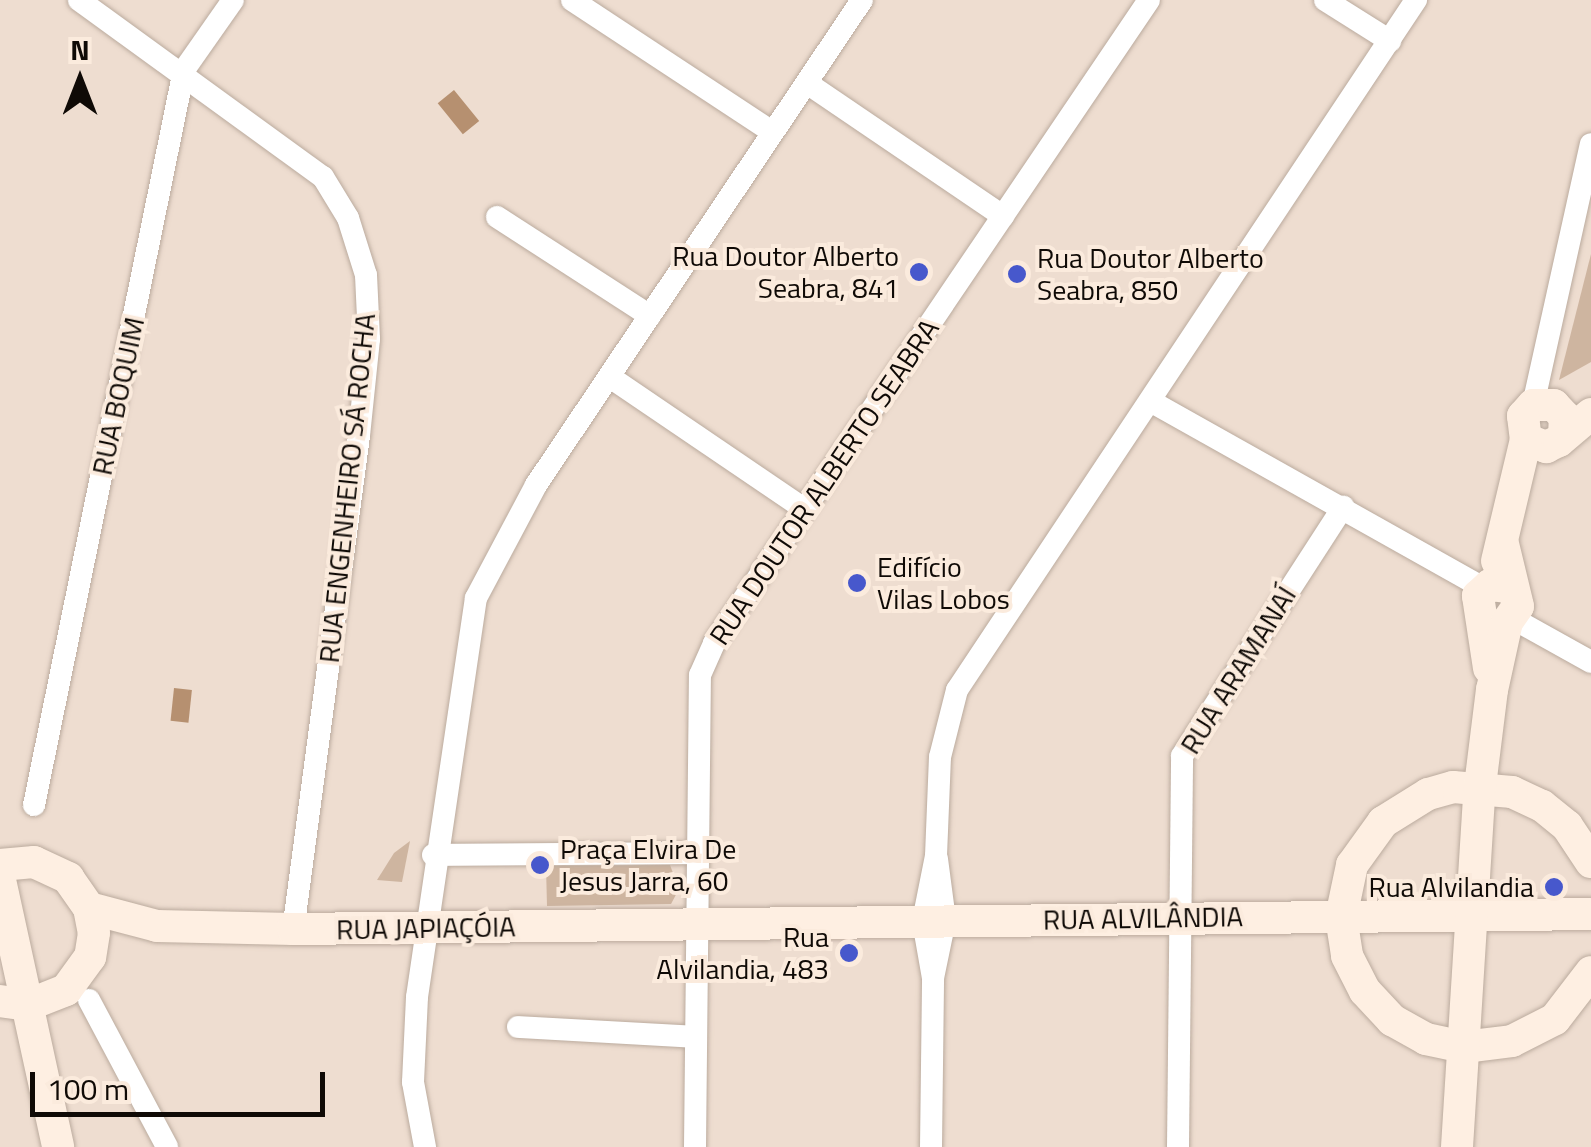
<!DOCTYPE html>
<html>
<head>
<meta charset="utf-8">
<style>
  body { margin:0 }
  #map { position:relative; width:1591px; height:1147px; overflow:hidden; background:#eeddd0; font-family:"Titillium Web",sans-serif }
  div>[style] { position:absolute }
  .green>* { inset:0; background:#ceb5a0 }
  .water>* { inset:0; background:#b69070; transform-origin:0 0 }
  .roads { filter:drop-shadow(0 0 2px #bbab9e) drop-shadow(0 0 2px #bbab9e) }
  .street>* { height:22px; margin:-11px; padding:0 11px; transform-origin:11px; border-radius:11px; background:#fff }
  .secondary>* { height:32px; margin:-16px; padding:0 16px; transform-origin:16px; border-radius:16px; background:#feefe2 }
  .dots>* { width:28px; height:28px; translate:-50% -50%; box-sizing:border-box; border:5px solid #fbebdd; border-radius:50% }
  span { translate:-50% -50%; white-space:nowrap; text-align:center; line-height:1.15; -webkit-text-stroke:8px #fbebdd; paint-order:stroke }
  .poi-label { font-size:28px; color:#0f0a06 }
  .right { translate:-100% -50%; text-align:right }
  .left { translate:0 -50%; text-align:left }
  .street-label { font-size:28px; color:#0f0a06 }
  .north { position:absolute; left:30px; top:30px; width:100px; height:100px; -webkit-text-stroke:8px #fbebdd; paint-order:stroke; rotate:0deg; font-size:28px; font-weight:700; line-height:40px; text-align:center; color:#0f0a06 }
  .north::after { content:''; display:block; margin:auto; width:35px; height:45px; background:#0f0a06; clip-path:polygon(50% 0,100% 100%,50% 72%,0 100%) }
  .scale { position:absolute; left:30px; top:1072px; width:295px; height:45px; box-sizing:border-box; border:5px solid #0f0a06; border-top:0; padding-left:12px; font-size:30px; line-height:35px; white-space:nowrap; color:#0f0a06; -webkit-text-stroke:8px #fbebdd; paint-order:stroke }
</style>
</head>
<body>
<div id="map">
  <div class="green">
    <div style="clip-path:polygon(1591px 254px,1591px 362px,1559px 380px)"></div>
    <div style="clip-path:polygon(410px 841px,402px 882px,377px 880px,394px 853px)"></div>
    <div style="clip-path:polygon(670px 865px,679px 889px,671px 904px,547px 906px,546px 866px)"></div>
  </div>
  <div class="water">
    <div style="left:454px;top:90px;width:40px;height:21px;rotate:51deg"></div>
    <div style="left:174px;top:688px;width:18px;height:33px;rotate:6deg"></div>
  </div>
  <div class="roads">
    <div class="street">
      <div style="left:79px;top:0;width:301px;rotate:36deg"></div>
      <div style="left:323px;top:177px;width:48px;rotate:58.6deg"></div>
      <div style="left:348px;top:218px;width:60px;rotate:72.5deg"></div>
      <div style="left:366px;top:275px;width:64px;rotate:87.3deg"></div>
      <div style="left:369px;top:339px;width:98px;rotate:95.9deg"></div>
      <div style="left:359px;top:436px;width:497px;rotate:97.6deg"></div>
      <div style="left:572px;top:0;width:240px;rotate:33.4deg"></div>
      <div style="left:1325px;top:0;width:77px;rotate:32.2deg"></div>
      <div style="left:807px;top:83px;width:237px;rotate:34.2deg"></div>
      <div style="left:497px;top:217px;width:182px;rotate:32.9deg"></div>
      <div style="left:610px;top:377px;width:235px;rotate:34.2deg"></div>
      <div style="left:1152px;top:402px;width:381px;rotate:29.3deg"></div>
      <div style="left:1533px;top:405px;width:267px;rotate:-77.5deg"></div>
      <div style="left:1512px;top:618px;width:90px;rotate:29.1deg"></div>
      <div style="left:34px;top:805px;width:750px;rotate:-78.47deg"></div>
      <div style="left:184px;top:70px;width:85px;rotate:-55deg"></div>
      <div style="left:433px;top:855px;width:261px;rotate:-0.4deg"></div>
      <div style="left:933px;top:978px;width:59px;rotate:-78.3deg"></div>
      <div style="left:945px;top:920px;width:62px;rotate:-97.5deg"></div>
      <div style="left:89px;top:1000px;width:166px;rotate:62deg"></div>
      <div style="left:518px;top:1027px;width:178px;rotate:3.2deg"></div>
      <div style="left:425px;top:1147px;width:66px;rotate:-100.5deg"></div>
      <div style="left:413px;top:1082px;width:85px;rotate:-87.3deg"></div>
      <div style="left:417px;top:997px;width:403px;rotate:-81.6deg"></div>
      <div style="left:476px;top:598px;width:128px;rotate:-62deg"></div>
      <div style="left:536px;top:485px;width:584px;rotate:-56.09deg"></div>
      <div style="left:695px;top:1147px;width:472px;rotate:-89.4deg"></div>
      <div style="left:700px;top:675px;width:35px;rotate:-66deg"></div>
      <div style="left:714px;top:643px;width:776px;rotate:-55.92deg"></div>
      <div style="left:931px;top:1147px;width:169px;rotate:-89.3deg"></div>
      <div style="left:933px;top:978px;width:58px;rotate:-100deg"></div>
      <div style="left:923px;top:921px;width:66px;rotate:-78.7deg"></div>
      <div style="left:936px;top:856px;width:99px;rotate:-87.7deg"></div>
      <div style="left:940px;top:757px;width:69px;rotate:-75.8deg"></div>
      <div style="left:957px;top:690px;width:829px;rotate:-56.37deg"></div>
      <div style="left:1178px;top:1147px;width:391px;rotate:-89.4deg"></div>
      <div style="left:1182px;top:756px;width:297px;rotate:-57.1deg"></div>
    </div>
    <div class="secondary">
      <div style="left:1564px;top:435px;width:18px;rotate:-87deg"></div>
      <div style="left:1565px;top:417px;width:16px;rotate:-133deg"></div>
      <div style="left:1554px;top:405px;width:21px;rotate:180deg"></div>
      <div style="left:1533px;top:405px;width:15px;rotate:132deg"></div>
      <div style="left:1523px;top:416px;width:23px;rotate:83deg"></div>
      <div style="left:1526px;top:439px;width:22px;rotate:22deg"></div>
      <div style="left:1546px;top:447px;width:14px;rotate:-25deg"></div>
      <div style="left:1559px;top:441px;width:42px;rotate:-40.2deg"></div>
      <div style="left:1497px;top:561px;width:125px;rotate:-76.6deg"></div>
      <div style="left:1489px;top:668px;width:73px;rotate:-98.7deg"></div>
      <div style="left:1478px;top:596px;width:16px;rotate:-43deg"></div>
      <div style="left:1490px;top:585px;width:19px;rotate:6deg"></div>
      <div style="left:1591px;top:862px;width:43px;rotate:-123.7deg"></div>
      <div style="left:1567px;top:826px;width:32px;rotate:-141deg"></div>
      <div style="left:1542px;top:806px;width:33px;rotate:-155deg"></div>
      <div style="left:1512px;top:792px;width:59px;rotate:-175.2deg"></div>
      <div style="left:1453px;top:787px;width:26px;rotate:164deg"></div>
      <div style="left:1428px;top:794px;width:53px;rotate:148.1deg"></div>
      <div style="left:1383px;top:822px;width:53px;rotate:125.8deg"></div>
      <div style="left:1352px;top:865px;width:53px;rotate:101.9deg"></div>
      <div style="left:1341px;top:917px;width:39px;rotate:81deg"></div>
      <div style="left:1347px;top:956px;width:39px;rotate:63deg"></div>
      <div style="left:1365px;top:991px;width:40px;rotate:47deg"></div>
      <div style="left:1392px;top:1020px;width:39px;rotate:29deg"></div>
      <div style="left:1426px;top:1039px;width:39px;rotate:12deg"></div>
      <div style="left:1464px;top:1047px;width:48px;rotate:-7.1deg"></div>
      <div style="left:1512px;top:1041px;width:48px;rotate:-27.1deg"></div>
      <div style="left:1555px;top:1019px;width:59px;rotate:-52.5deg"></div>
      <div style="left:0;top:865px;width:34px;rotate:-5deg"></div>
      <div style="left:34px;top:862px;width:38px;rotate:25deg"></div>
      <div style="left:68px;top:878px;width:37px;rotate:55deg"></div>
      <div style="left:89px;top:908px;width:25px;rotate:79deg"></div>
      <div style="left:94px;top:933px;width:24px;rotate:99deg"></div>
      <div style="left:90px;top:957px;width:41px;rotate:126deg"></div>
      <div style="left:66px;top:990px;width:41px;rotate:158.5deg"></div>
      <div style="left:28px;top:1005px;width:28px;rotate:-172deg"></div>
      <div style="left:0;top:880px;width:273px;rotate:77.7deg"></div>
      <div style="left:89px;top:908px;width:70px;rotate:14.8deg"></div>
      <div style="left:157px;top:926px;width:136px;rotate:1.3deg"></div>
      <div style="left:293px;top:929px;width:1298px;rotate:-0.66deg"></div>
      <div style="left:1457px;top:1147px;width:362px;rotate:-86.4deg"></div>
      <div style="left:1480px;top:786px;width:97px;rotate:-82.9deg"></div>
      <div style="left:1492px;top:690px;width:70px;rotate:-77.6deg"></div>
      <div style="left:1507px;top:622px;width:19px;rotate:-55deg"></div>
      <div style="left:1518px;top:606px;width:64px;rotate:-103.6deg"></div>
    </div>
  </div>
  <div class="dots">
    <div style="left:919px;top:272px;background:#4758cc"></div>
    <div style="left:1017px;top:274px;background:#4758cc"></div>
    <div style="left:857px;top:583px;background:#4758cc"></div>
    <div style="left:540px;top:865px;background:#4758cc"></div>
    <div style="left:1554px;top:887px;background:#4758cc"></div>
    <div style="left:849px;top:953px;background:#4758cc"></div>
  </div>
  <div class="poi-label">
    <span class="right" style="left:899px;top:272px">Rua Doutor Alberto<br>Seabra, 841</span>
    <span class="left" style="left:1037px;top:274px">Rua Doutor Alberto<br>Seabra, 850</span>
    <span class="left" style="left:877px;top:583px">Edifício<br>Vilas Lobos</span>
    <span class="left" style="left:560px;top:865px">Praça Elvira De<br>Jesus Jarra, 60</span>
    <span class="right" style="left:1534px;top:887px">Rua Alvilandia</span>
    <span class="right" style="left:829px;top:953px">Rua<br>Alvilandia, 483</span>
  </div>
  <div class="street-label">
    <span style="left:118px;top:396px;rotate:-78deg">RUA BOQUIM</span>
    <span style="left:824px;top:482px;rotate:-56deg">RUA DOUTOR ALBERTO SEABRA</span>
    <span style="left:347px;top:488px;rotate:-84deg">RUA ENGENHEIRO SÁ ROCHA</span>
    <span style="left:1238px;top:670px;rotate:-58deg">RUA ARAMANAÍ</span>
    <span style="left:1143px;top:918px;rotate:-1deg">RUA ALVILÂNDIA</span>
    <span style="left:426px;top:928px;rotate:-1deg">RUA JAPIAÇÓIA</span>
  </div>
  <div class="north">N</div>
  <div class="scale">100 m</div>
</div>
</body>
</html>
